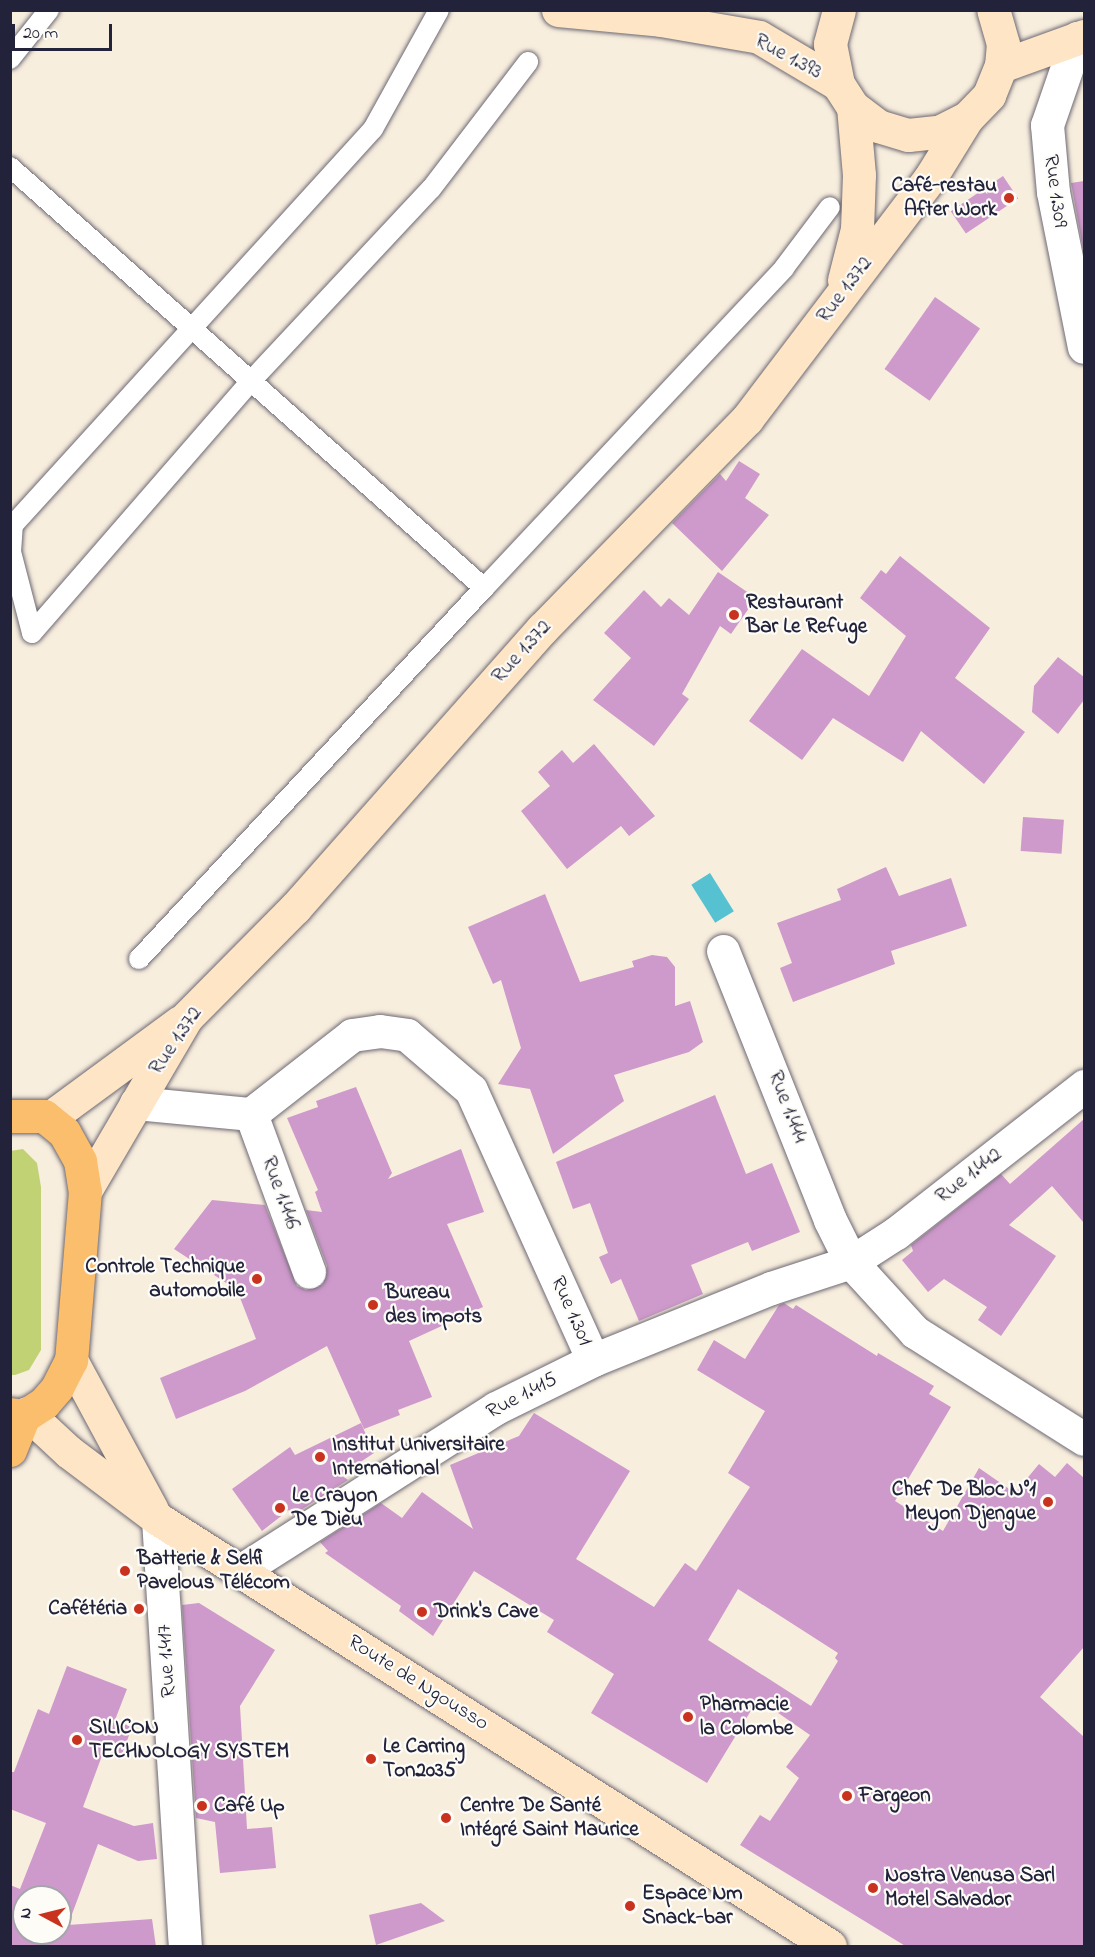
<!DOCTYPE html>
<html>
<head>
<meta charset="utf-8">
<style>
  body { margin:0 }
  #map { position:relative; width:1095px; height:1957px; overflow:hidden; background:#f8eede; font-family:"Indie Flower",sans-serif }
  div>[style] { position:absolute }
  .green>* { inset:0; background:#c1d275 }
  .water>* { inset:0; background:#56c1d1; transform-origin:0 0 }
  .building>* { inset:0; background:#ce99cb; transform-origin:0 0 }
  .roads { filter:drop-shadow(0 0 2px #6d6974) drop-shadow(0 0 2px #6d6974) }
  .service>* { height:20px; margin:-10px; padding:0 10px; transform-origin:10px; border-radius:10px; background:#fff }
  .minor>* { height:33px; margin:-16.5px; padding:0 16.5px; transform-origin:16.5px; border-radius:16.5px; background:#fff }
  .secondary>* { height:33px; margin:-16.5px; padding:0 16.5px; transform-origin:16.5px; border-radius:16.5px; background:#fde5c5 }
  .primary>* { height:33px; margin:-16.5px; padding:0 16.5px; transform-origin:16.5px; border-radius:16.5px; background:#fabe6d }
  .dots>* { width:16px; height:16px; translate:-50% -50%; box-sizing:border-box; border:3px solid #fdfcf7; border-radius:50% }
  span { translate:-50% -50%; white-space:nowrap; text-align:center; line-height:1.15; -webkit-text-stroke:4.5px #fdfcf7; paint-order:stroke }
  .street-label { font-size:21px; color:#22223b }
  .poi-label { font-size:21px; color:#22223b; font-weight:700 }
  .right { translate:-100% -50%; text-align:right }
  .left { translate:0 -50%; text-align:left }
  .frame { position:absolute; inset:0; border:12px solid #22223b; pointer-events:none }
  .north { position:absolute; left:12px; top:1885px; width:60px; height:60px; box-sizing:border-box; background:#fdfcf7; border:2px solid #a5a5ac; border-radius:50%; rotate:277deg; font-size:16px; font-weight:700; line-height:24px; text-align:center; color:#22223b }
  .north::after { content:''; display:block; margin:auto; width:21px; height:27px; background:#c8321e; clip-path:polygon(50% 0,100% 100%,50% 72%,0 100%) }
  .scale { position:absolute; left:12px; top:24px; width:100px; height:27px; box-sizing:border-box; border:3px solid #22223b; border-top:0; padding-left:8px; font-size:18px; line-height:21px; white-space:nowrap; color:#22223b; -webkit-text-stroke:4px #fdfcf7; paint-order:stroke }
</style>
</head>
<body>
<div id="map">
  <div class="green">
    <div style="clip-path:polygon(23px 1149px,37px 1163px,41px 1187px,41px 1350px,29px 1370px,15px 1375px,10px 1375px,10px 1151px)"></div>
  </div>
  <div class="water">
    <div style="left:710px;top:873px;width:45px;height:22px;rotate:58deg"></div>
  </div>
  <div class="building">
    <div style="left:1003px;top:176px;width:27px;height:63px;rotate:56deg"></div>
    <div style="clip-path:polygon(1084px 181px,1084px 254px,1071px 183px)"></div>
    <div style="left:935px;top:297px;width:55px;height:88px;rotate:35deg"></div>
    <div style="clip-path:polygon(739px 461px,760px 474px,745px 498px,769px 515px,722px 571px,672px 523px,720px 474px,726px 481px)"></div>
    <div style="clip-path:polygon(900px 556px,990px 628px,955px 678px,1025px 732px,984px 784px,921px 731px,903px 762px,833px 718px,802px 760px,749px 721px,802px 649px,869px 696px,906px 636px,860px 598px,881px 570px,886px 574px)"></div>
    <div style="clip-path:polygon(718px 572px,756px 598px,731px 634px,720px 626px,682px 694px,689px 699px,654px 746px,593px 700px,631px 658px,604px 633px,644px 590px,661px 607px,669px 598px,689px 615px)"></div>
    <div style="clip-path:polygon(1058px 657px,1084px 677px,1084px 700px,1058px 734px,1032px 712px,1034px 686px)"></div>
    <div style="clip-path:polygon(594px 744px,655px 816px,629px 836px,621px 826px,567px 869px,521px 811px,550px 786px,538px 772px,562px 750px,573px 763px)"></div>
    <div style="left:1023px;top:817px;width:41px;height:34px;rotate:4deg"></div>
    <div style="clip-path:polygon(886px 867px,899px 896px,951px 878px,967px 926px,891px 951px,895px 964px,793px 1002px,780px 968px,792px 963px,777px 923px,841px 900px,837px 889px)"></div>
    <div style="clip-path:polygon(545px 894px,580px 982px,634px 967px,632px 961px,652px 955px,667px 957px,675px 967px,675px 1006px,690px 1001px,703px 1042px,689px 1052px,614px 1075px,624px 1101px,553px 1154px,530px 1089px,498px 1084px,521px 1048px,501px 980px,493px 984px,468px 927px)"></div>
    <div style="clip-path:polygon(356px 1087px,392px 1173px,388px 1179px,461px 1149px,484px 1212px,447px 1224px,483px 1307px,409px 1341px,432px 1397px,398px 1410px,400px 1415px,364px 1429px,327px 1346px,245px 1391px,176px 1419px,160px 1378px,256px 1339px,237px 1290px,174px 1249px,212px 1200px,265px 1205px,297px 1286px,306px 1290px,323px 1284px,327px 1266px,306px 1210px,322px 1212px,315px 1192px,318px 1190px,287px 1118px,318px 1107px,316px 1101px)"></div>
    <div style="clip-path:polygon(715px 1095px,746px 1174px,772px 1163px,800px 1232px,752px 1251px,748px 1242px,691px 1265px,703px 1294px,639px 1321px,621px 1279px,611px 1284px,599px 1257px,608px 1253px,590px 1203px,573px 1209px,556px 1162px)"></div>
    <div style="clip-path:polygon(1084px 1119px,1084px 1223px,1052px 1186px,1009px 1225px,1056px 1256px,1001px 1336px,978px 1320px,987px 1307px,944px 1279px,928px 1292px,902px 1260px,913px 1251px,911px 1245px,1001px 1174px,1010px 1184px)"></div>
    <div style="clip-path:polygon(evenodd,784px 1303px,793px 1309px,796px 1305px,877px 1356px,878px 1353px,934px 1386px,929px 1394px,951px 1407px,895px 1501px,943px 1531px,979px 1468px,1015px 1493px,1039px 1464px,1055px 1477px,1067px 1463px,1084px 1478px,1084px 1647px,1040px 1697px,1084px 1737px,1084px 1947px,907px 1947px,740px 1845px,760px 1815px,770px 1821px,799px 1778px,786px 1767px,810px 1735px,758px 1699px,707px 1783px,591px 1713px,614px 1674px,547px 1632px,554px 1620px,474px 1571px,433px 1636px,399px 1611px,401px 1606px,325px 1553px,328px 1551px,320px 1542px,381px 1503px,402px 1518px,422px 1492px,473px 1529px,450px 1465px,519px 1436px,534px 1413px,630px 1471px,576px 1559px,654px 1607px,685px 1563px,696px 1571px,750px 1487px,728px 1473px,765px 1411px,697px 1370px,714px 1340px,745px 1359px,779px 1305px,784px 1303px,738px 1589px,838px 1653px,835px 1658px,838px 1661px,811px 1706px,708px 1640px,738px 1589px)"></div>
    <div style="clip-path:polygon(361px 1423px,374px 1453px,341px 1475px,348px 1480px,293px 1515px,289px 1510px,262px 1531px,232px 1489px,290px 1447px,295px 1455px)"></div>
    <div style="clip-path:polygon(199px 1603px,275px 1650px,240px 1706px,247px 1829px,272px 1827px,276px 1868px,220px 1873px,215px 1822px,196px 1818px,182px 1605px)"></div>
    <div style="clip-path:polygon(evenodd,67px 1666px,127px 1689px,115px 1720px,132px 1727px,120px 1760px,103px 1753px,83px 1807px,134px 1826px,153px 1823px,157px 1859px,138px 1861px,98px 1844px,68px 1925px,152px 1919px,156px 1947px,10px 1947px,10px 1885px,20px 1889px,46px 1823px,10px 1809px,10px 1772px,14px 1772px,38px 1709px,49px 1714px,67px 1666px,24px 1897px,60px 1897px,60px 1933px,24px 1933px,24px 1897px)"></div>
    <div style="clip-path:polygon(421px 1903px,445px 1921px,376px 1945px,369px 1915px)"></div>
  </div>
  <div class="roads">
    <div class="service">
      <div style="left:10px;top:59px;width:63px;rotate:-51.5deg"></div>
      <div style="left:10px;top:167px;width:634px;rotate:41.61deg"></div>
      <div style="left:484px;top:588px;width:439px;rotate:-46.8deg"></div>
      <div style="left:784px;top:268px;width:76px;rotate:-53deg"></div>
      <div style="left:32px;top:633px;width:84px;rotate:-104.5deg"></div>
      <div style="left:11px;top:552px;width:27px;rotate:-86deg"></div>
      <div style="left:13px;top:525px;width:535px;rotate:-47.73deg"></div>
      <div style="left:373px;top:129px;width:136px;rotate:-61deg"></div>
      <div style="left:32px;top:633px;width:335px;rotate:-49deg"></div>
      <div style="left:252px;top:380px;width:262px;rotate:-46.9deg"></div>
      <div style="left:431px;top:189px;width:160px;rotate:-52.6deg"></div>
      <div style="left:139px;top:959px;width:507px;rotate:-47.08deg"></div>
    </div>
    <div class="minor">
      <div style="left:1077px;top:38px;width:92px;rotate:109deg"></div>
      <div style="left:1047px;top:125px;width:67px;rotate:84.9deg"></div>
      <div style="left:1053px;top:192px;width:158px;rotate:78.7deg"></div>
      <div style="left:723px;top:951px;width:289px;rotate:68.3deg"></div>
      <div style="left:830px;top:1220px;width:47px;rotate:63.4deg"></div>
      <div style="left:851px;top:1262px;width:54px;rotate:-32.8deg"></div>
      <div style="left:896px;top:1233px;width:239px;rotate:-38deg"></div>
      <div style="left:136px;top:1103px;width:116px;rotate:5.5deg"></div>
      <div style="left:251px;top:1114px;width:128px;rotate:-38deg"></div>
      <div style="left:352px;top:1035px;width:28px;rotate:-8deg"></div>
      <div style="left:380px;top:1031px;width:27px;rotate:8deg"></div>
      <div style="left:407px;top:1035px;width:84px;rotate:40.7deg"></div>
      <div style="left:471px;top:1090px;width:296px;rotate:65.7deg"></div>
      <div style="left:593px;top:1360px;width:192px;rotate:-22deg"></div>
      <div style="left:771px;top:1288px;width:84px;rotate:-18deg"></div>
      <div style="left:851px;top:1262px;width:95px;rotate:47.6deg"></div>
      <div style="left:915px;top:1332px;width:200px;rotate:32.3deg"></div>
      <div style="left:251px;top:1114px;width:168px;rotate:69.8deg"></div>
      <div style="left:158px;top:1519px;width:428px;rotate:86.4deg"></div>
      <div style="left:240px;top:1571px;width:303px;rotate:-32.5deg"></div>
      <div style="left:496px;top:1408px;width:108px;rotate:-26.3deg"></div>
    </div>
    <div class="secondary">
      <div style="left:558px;top:10px;width:103px;rotate:5.5deg"></div>
      <div style="left:661px;top:20px;width:99px;rotate:9.8deg"></div>
      <div style="left:759px;top:37px;width:92px;rotate:30.7deg"></div>
      <div style="left:839px;top:10px;width:35px;rotate:105deg"></div>
      <div style="left:830px;top:44px;width:41px;rotate:78.7deg"></div>
      <div style="left:838px;top:84px;width:27px;rotate:57deg"></div>
      <div style="left:853px;top:107px;width:31px;rotate:37deg"></div>
      <div style="left:878px;top:126px;width:31px;rotate:17deg"></div>
      <div style="left:908px;top:135px;width:31px;rotate:-6deg"></div>
      <div style="left:939px;top:132px;width:31px;rotate:-27deg"></div>
      <div style="left:967px;top:118px;width:32px;rotate:-46deg"></div>
      <div style="left:989px;top:95px;width:31px;rotate:-68deg"></div>
      <div style="left:1001px;top:66px;width:22px;rotate:-85deg"></div>
      <div style="left:1003px;top:44px;width:35px;rotate:-106deg"></div>
      <div style="left:1001px;top:66px;width:88px;rotate:-19.9deg"></div>
      <div style="left:844px;top:280px;width:53px;rotate:-75.7deg"></div>
      <div style="left:857px;top:229px;width:54px;rotate:-87.9deg"></div>
      <div style="left:859px;top:175px;width:68px;rotate:-95deg"></div>
      <div style="left:48px;top:1119px;width:164px;rotate:-36.3deg"></div>
      <div style="left:85px;top:1191px;width:200px;rotate:-59.7deg"></div>
      <div style="left:186px;top:1018px;width:155px;rotate:-45.3deg"></div>
      <div style="left:295px;top:908px;width:373px;rotate:-48.5deg"></div>
      <div style="left:542px;top:629px;width:293px;rotate:-45.7deg"></div>
      <div style="left:747px;top:419px;width:303px;rotate:-52.8deg"></div>
      <div style="left:930px;top:178px;width:70px;rotate:-58.3deg"></div>
      <div style="left:71px;top:1360px;width:170px;rotate:61.6deg"></div>
      <div style="left:27px;top:1413px;width:57px;rotate:42.9deg"></div>
      <div style="left:69px;top:1452px;width:111px;rotate:37deg"></div>
      <div style="left:158px;top:1519px;width:796px;rotate:32.43deg"></div>
    </div>
    <div class="primary">
      <div style="left:10px;top:1116px;width:34px"></div>
      <div style="left:44px;top:1116px;width:26px;rotate:39deg"></div>
      <div style="left:64px;top:1132px;width:33px;rotate:61deg"></div>
      <div style="left:80px;top:1161px;width:30px;rotate:81deg"></div>
      <div style="left:85px;top:1191px;width:170px;rotate:94.7deg"></div>
      <div style="left:71px;top:1360px;width:31px;rotate:117deg"></div>
      <div style="left:57px;top:1388px;width:20px;rotate:131deg"></div>
      <div style="left:44px;top:1403px;width:24px;rotate:147deg"></div>
      <div style="left:24px;top:1416px;width:14px;rotate:-172deg"></div>
      <div style="left:10px;top:1450px;width:37px;rotate:-68deg"></div>
    </div>
  </div>
  <div class="dots">
    <div style="left:1009px;top:198px;background:#c8321e"></div>
    <div style="left:734px;top:615px;background:#c8321e"></div>
    <div style="left:257px;top:1279px;background:#c8321e"></div>
    <div style="left:373px;top:1305px;background:#c8321e"></div>
    <div style="left:320px;top:1457px;background:#c8321e"></div>
    <div style="left:1048px;top:1502px;background:#c8321e"></div>
    <div style="left:280px;top:1508px;background:#c8321e"></div>
    <div style="left:125px;top:1571px;background:#c8321e"></div>
    <div style="left:139px;top:1609px;background:#c8321e"></div>
    <div style="left:422px;top:1612px;background:#c8321e"></div>
    <div style="left:688px;top:1717px;background:#c8321e"></div>
    <div style="left:77px;top:1740px;background:#c8321e"></div>
    <div style="left:371px;top:1759px;background:#c8321e"></div>
    <div style="left:847px;top:1796px;background:#c8321e"></div>
    <div style="left:202px;top:1806px;background:#c8321e"></div>
    <div style="left:446px;top:1818px;background:#c8321e"></div>
    <div style="left:873px;top:1888px;background:#c8321e"></div>
    <div style="left:630px;top:1906px;background:#c8321e"></div>
  </div>
  <div class="street-label">
    <span style="left:788px;top:57px;rotate:28deg">Rue 1.393</span>
    <span style="left:1055px;top:191px;rotate:82deg">Rue 1.309</span>
    <span style="left:845px;top:290px;rotate:-53deg">Rue 1.372</span>
    <span style="left:522px;top:652px;rotate:-48deg">Rue 1.372</span>
    <span style="left:176px;top:1041px;rotate:-56deg">Rue 1.372</span>
    <span style="left:787px;top:1107px;rotate:69deg">Rue 1.444</span>
    <span style="left:969px;top:1176px;rotate:-38deg">Rue 1.442</span>
    <span style="left:280px;top:1193px;rotate:70deg">Rue 1.446</span>
    <span style="left:571px;top:1311px;rotate:66deg">Rue 1.301</span>
    <span style="left:522px;top:1396px;rotate:-28deg">Rue 1.415</span>
    <span style="left:167px;top:1661px;rotate:-94deg">Rue 1.417</span>
    <span style="left:418px;top:1683px;rotate:32deg">Route de Ngousso</span>
  </div>
  <div class="poi-label">
    <span class="right" style="left:997px;top:198px">Café-restau<br>After Work</span>
    <span class="left" style="left:746px;top:615px">Restaurant<br>Bar Le Refuge</span>
    <span class="right" style="left:245px;top:1279px">Controle Technique<br>automobile</span>
    <span class="left" style="left:385px;top:1305px">Bureau<br>des impots</span>
    <span class="left" style="left:332px;top:1457px">Institut Universitaire<br>International</span>
    <span class="right" style="left:1036px;top:1502px">Chef De Bloc N°1<br>Meyon Djengue</span>
    <span class="left" style="left:292px;top:1508px">Le Crayon<br>De Dieu</span>
    <span class="left" style="left:137px;top:1571px">Batterie &amp; Selfi<br>Pavelous Télécom</span>
    <span class="right" style="left:127px;top:1609px">Cafétéria</span>
    <span class="left" style="left:434px;top:1612px">Drink's Cave</span>
    <span class="left" style="left:700px;top:1717px">Pharmacie<br>la Colombe</span>
    <span class="left" style="left:89px;top:1740px">SILICON<br>TECHNOLOGY SYSTEM</span>
    <span class="left" style="left:383px;top:1759px">Le Carring<br>Ton2035</span>
    <span class="left" style="left:859px;top:1796px">Fargeon</span>
    <span class="left" style="left:214px;top:1806px">Café Up</span>
    <span class="left" style="left:460px;top:1818px">Centre De Santé<br>Intégré Saint Maurice</span>
    <span class="left" style="left:885px;top:1888px">Nostra Venusa Sarl<br>Motel Salvador</span>
    <span class="left" style="left:642px;top:1906px">Espace Nm<br>Snack-bar</span>
  </div>
  <div class="frame"></div>
  <div class="north">N</div>
  <div class="scale">20 m</div>
</div>
</body>
</html>
